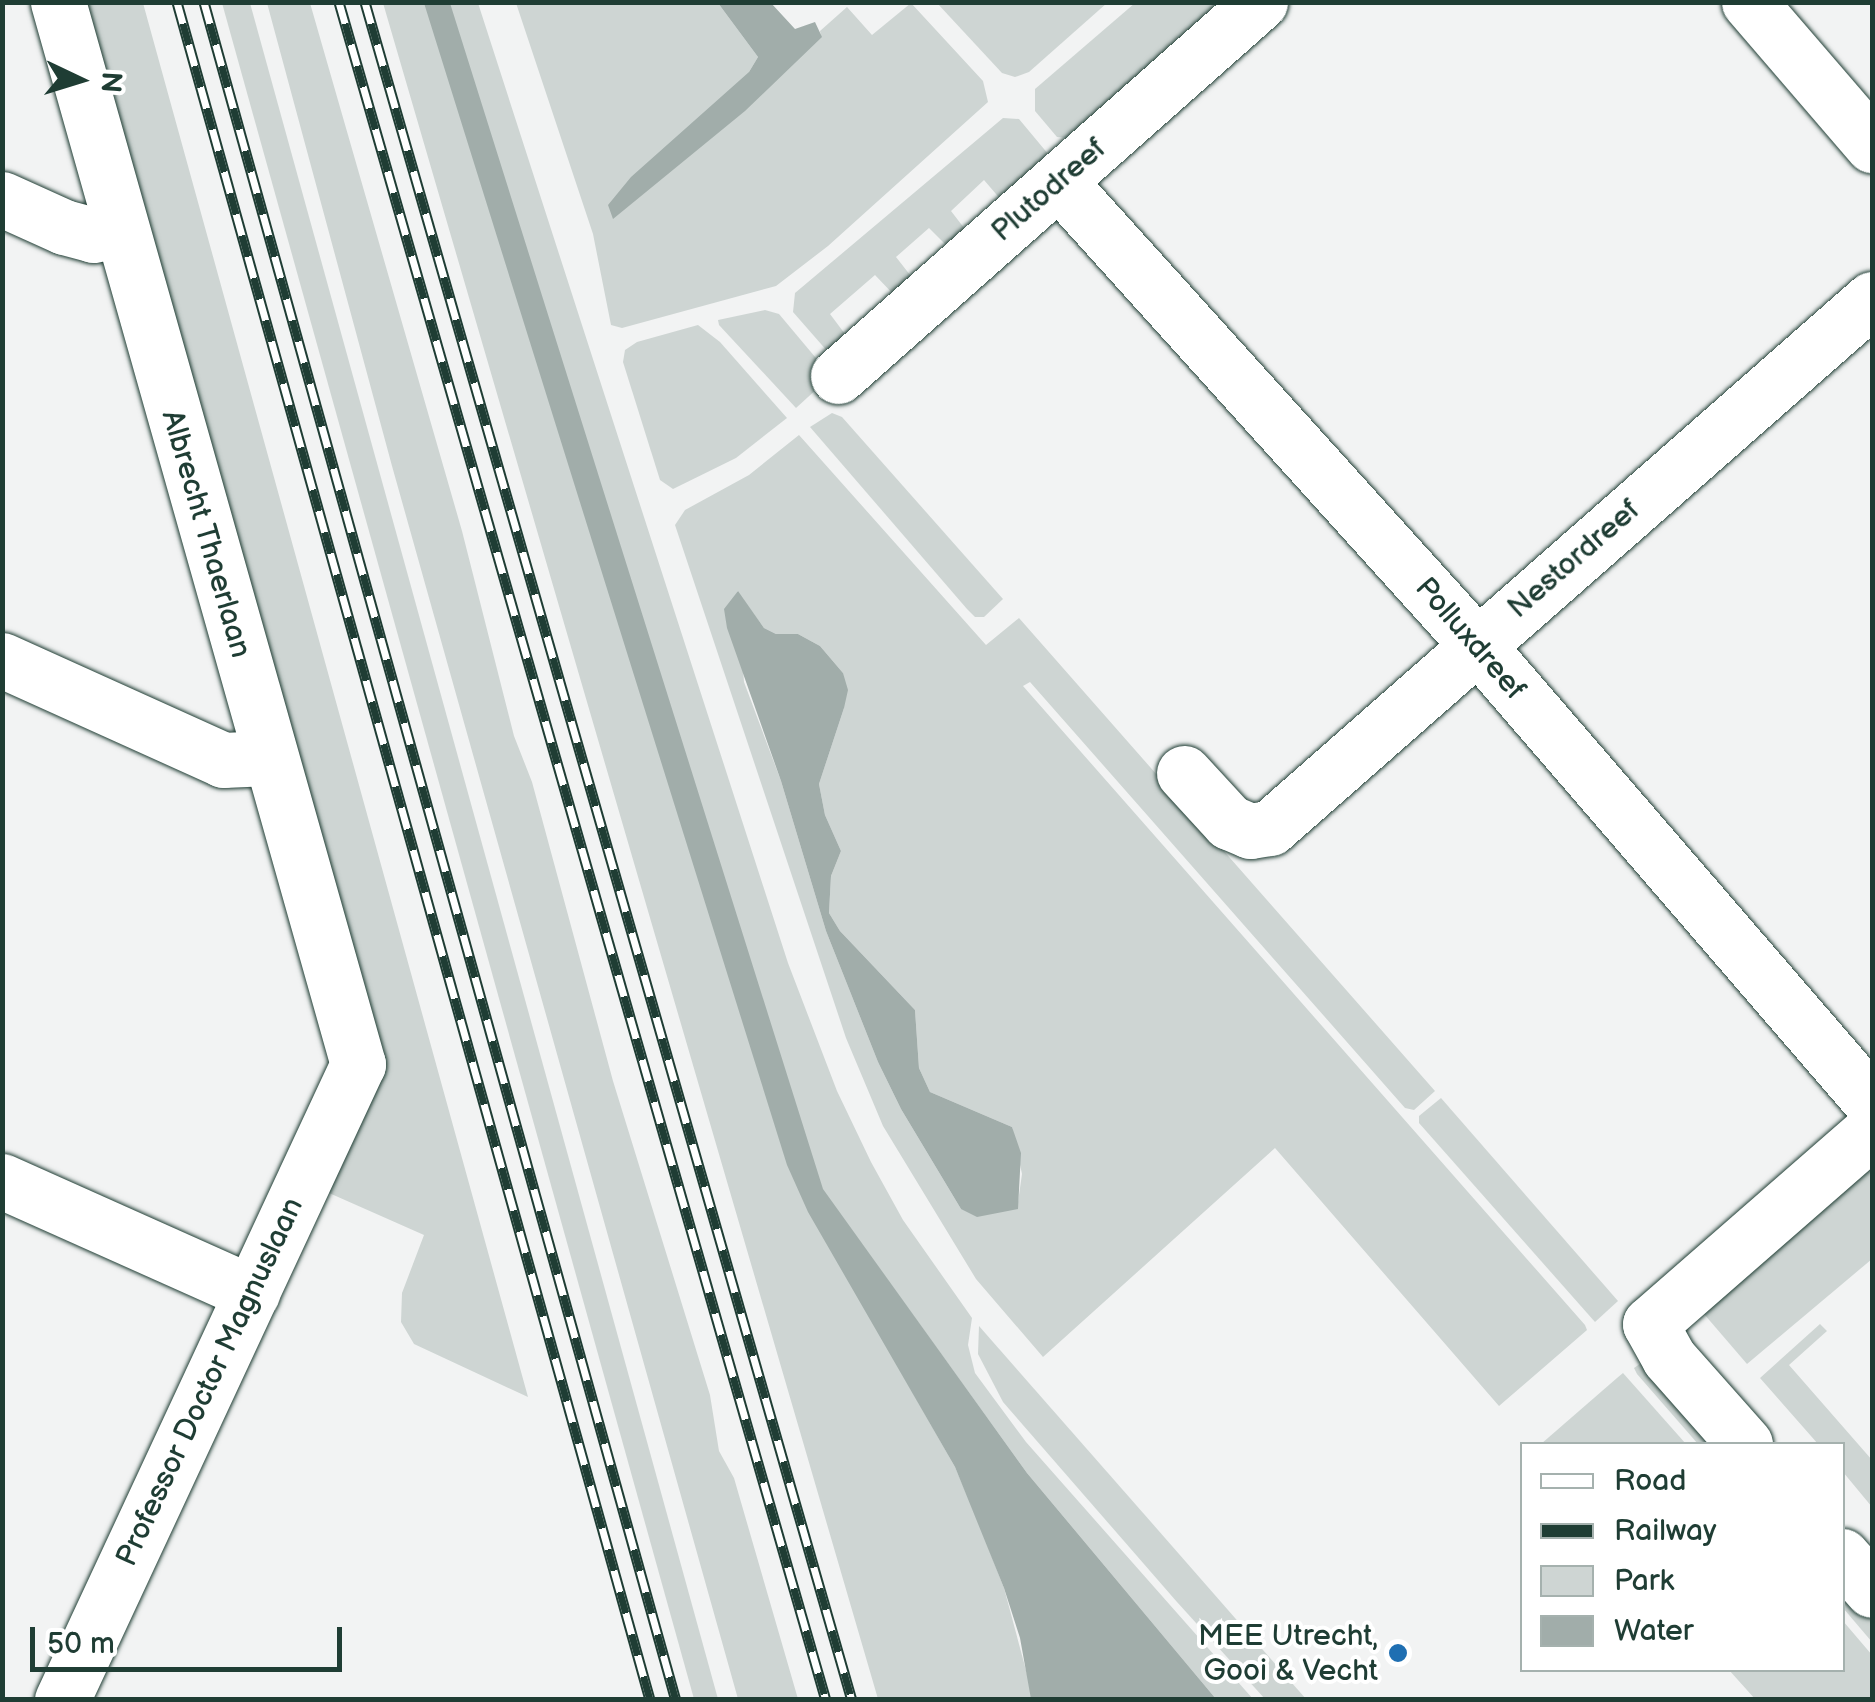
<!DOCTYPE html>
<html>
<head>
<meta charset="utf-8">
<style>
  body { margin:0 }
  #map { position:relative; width:1875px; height:1702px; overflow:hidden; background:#f2f3f3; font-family:"Balsamiq Sans",sans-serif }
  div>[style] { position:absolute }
  .green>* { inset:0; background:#ced5d3 }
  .water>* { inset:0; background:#a1adaa }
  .roads { filter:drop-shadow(0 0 2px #1f3d34) drop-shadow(0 0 2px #1f3d34) }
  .minor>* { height:55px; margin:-27.5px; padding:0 27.5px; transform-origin:27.5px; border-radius:27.5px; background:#fff }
  .rail>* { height:11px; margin-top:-5.5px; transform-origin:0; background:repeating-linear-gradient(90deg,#fff 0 22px,#1f3d34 0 44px); box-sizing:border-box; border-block:2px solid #1f3d34 }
  .dots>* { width:28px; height:28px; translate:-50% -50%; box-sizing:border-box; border:5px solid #fff; border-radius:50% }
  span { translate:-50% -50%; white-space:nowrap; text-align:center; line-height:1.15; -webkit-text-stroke:8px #fff; paint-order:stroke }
  .street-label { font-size:30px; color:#1f3d34 }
  .poi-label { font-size:30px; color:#1f3d34 }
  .right { translate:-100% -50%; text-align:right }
  .frame { position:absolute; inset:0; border:5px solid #1f3d34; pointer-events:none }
  .legend { position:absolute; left:1520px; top:1442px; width:325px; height:230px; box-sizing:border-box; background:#fff; border:2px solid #a5b1ae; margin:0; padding:12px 18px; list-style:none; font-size:30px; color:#1f3d34 }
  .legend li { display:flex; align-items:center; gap:20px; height:50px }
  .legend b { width:50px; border:2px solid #a5b1ae }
  .north { position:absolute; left:30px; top:30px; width:100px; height:100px; -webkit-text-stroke:8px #fff; paint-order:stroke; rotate:94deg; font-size:28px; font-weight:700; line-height:40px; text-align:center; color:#1f3d34 }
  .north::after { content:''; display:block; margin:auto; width:35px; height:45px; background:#1f3d34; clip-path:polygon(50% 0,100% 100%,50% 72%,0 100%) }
  .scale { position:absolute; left:30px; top:1627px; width:312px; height:45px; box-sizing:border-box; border:5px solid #1f3d34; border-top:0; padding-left:12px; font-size:30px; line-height:35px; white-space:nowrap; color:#1f3d34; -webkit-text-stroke:8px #fff; paint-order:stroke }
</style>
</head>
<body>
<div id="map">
  <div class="green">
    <div style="clip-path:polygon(78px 3px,143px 3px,528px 1397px,414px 1344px,401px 1322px,402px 1293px,424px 1235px,320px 1189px,372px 1069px)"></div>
    <div style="clip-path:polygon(222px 3px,250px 3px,718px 1699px,694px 1699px)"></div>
    <div style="clip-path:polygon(267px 3px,310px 3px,462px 531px,514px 736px,532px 782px,613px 1081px,710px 1395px,719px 1451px,734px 1478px,798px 1699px,738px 1699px,392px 466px)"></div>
    <div style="clip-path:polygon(383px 3px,478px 3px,788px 963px,837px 1091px,871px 1162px,903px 1220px,972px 1318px,968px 1345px,975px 1373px,1026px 1442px,1253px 1699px,1216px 1699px,1027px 1473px,825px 1193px,856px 1293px,955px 1467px,975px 1514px,1004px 1588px,1031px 1689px,1031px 1699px,878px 1699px)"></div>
    <div style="clip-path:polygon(516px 3px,718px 3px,758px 57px,749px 72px,821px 37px,820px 31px,847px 7px,872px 35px,911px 3px,983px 81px,988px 102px,828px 246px,776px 286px,622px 328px,611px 325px,593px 234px)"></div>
    <div style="clip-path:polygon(937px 3px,1107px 3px,1029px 72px,1015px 77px,1002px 73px)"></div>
    <div style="clip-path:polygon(1135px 3px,1235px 3px,1078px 139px,1057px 137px,1035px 111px,1035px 89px)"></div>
    <div style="clip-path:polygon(1003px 118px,1019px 119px,1054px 161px,1002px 201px,984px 180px,951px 211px,968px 233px,950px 249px,929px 228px,896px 257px,914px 280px,895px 296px,875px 275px,830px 314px,848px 338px,835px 360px,793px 312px,795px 293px)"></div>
    <div style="clip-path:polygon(765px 310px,779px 314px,831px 376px,796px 408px,719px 325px,718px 320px)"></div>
    <div style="clip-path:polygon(698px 325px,720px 342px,787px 418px,736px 458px,673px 489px,660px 480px,623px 362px,625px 350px,637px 342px)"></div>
    <div style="clip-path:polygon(832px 413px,842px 417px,1003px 599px,984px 617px,975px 617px,967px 609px,810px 427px)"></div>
    <div style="clip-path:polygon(evenodd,799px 435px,986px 645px,1019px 618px,1435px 1091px,1414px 1110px,1405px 1108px,1030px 682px,1023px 686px,1585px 1325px,1587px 1330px,1499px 1406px,1275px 1148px,1043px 1357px,976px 1279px,883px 1126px,846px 1038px,675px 525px,685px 510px,749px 475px,799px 435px,737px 591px,764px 628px,776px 634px,798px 634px,820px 646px,843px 673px,844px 708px,819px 784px,825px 815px,841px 851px,831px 876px,829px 913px,840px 931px,915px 1010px,919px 1068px,930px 1092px,1012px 1127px,1022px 1174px,1017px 1209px,961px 1209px,901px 1109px,878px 1062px,826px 931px,781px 781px,744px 682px,737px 591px)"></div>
    <div style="clip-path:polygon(1441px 1098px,1618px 1301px,1595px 1322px,1419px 1123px,1419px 1116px)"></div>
    <div style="clip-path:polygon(1872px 1154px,1872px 1259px,1747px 1364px,1698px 1307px)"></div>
    <div style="clip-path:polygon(1820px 1324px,1827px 1331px,1789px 1365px,1872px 1460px,1872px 1507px,1843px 1472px,1842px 1444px,1818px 1444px,1760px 1378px)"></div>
    <div style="clip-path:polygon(979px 1326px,1151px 1522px,1306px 1699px,1265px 1699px,1177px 1602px,1003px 1402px,978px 1354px)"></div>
    <div style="clip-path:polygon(1644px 1361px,1717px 1444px,1698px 1444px,1637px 1374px,1634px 1368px)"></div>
    <div style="clip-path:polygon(1623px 1373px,1686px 1444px,1541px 1444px,1617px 1378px)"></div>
    <div style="clip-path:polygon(1842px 1587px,1872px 1621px,1872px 1642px,1843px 1608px)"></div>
    <div style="clip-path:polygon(1843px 1621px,1872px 1655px,1872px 1699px,1755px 1699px,1729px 1670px,1842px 1670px)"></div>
  </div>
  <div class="water">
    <div style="clip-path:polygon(424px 3px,450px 3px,823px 1189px,1027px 1473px,1216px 1699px,1031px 1699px,1020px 1638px,1004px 1588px,955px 1467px,808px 1212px,787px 1165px)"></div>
    <div style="clip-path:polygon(718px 3px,771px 3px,795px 29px,815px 22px,822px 37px,745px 111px,613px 219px,608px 205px,631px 177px,749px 72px,758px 57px)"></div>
    <div style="clip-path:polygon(738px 591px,764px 628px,776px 634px,798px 634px,820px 646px,843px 673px,848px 690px,844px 708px,819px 784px,825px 815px,841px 851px,831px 876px,829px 913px,840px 931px,915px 1010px,919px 1068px,930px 1092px,1012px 1127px,1021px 1153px,1018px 1209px,977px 1217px,961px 1209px,901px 1109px,878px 1062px,826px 931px,781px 781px,727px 628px,724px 609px)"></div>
  </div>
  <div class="roads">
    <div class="minor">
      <div style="left:58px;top:2px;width:1104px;rotate:74.23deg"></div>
      <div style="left:358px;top:1064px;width:702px;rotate:114.96deg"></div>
      <div style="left:1749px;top:2px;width:189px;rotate:49.3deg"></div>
      <div style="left:1059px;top:182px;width:624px;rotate:47.92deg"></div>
      <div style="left:1477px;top:645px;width:605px;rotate:49.22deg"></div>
      <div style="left:2px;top:199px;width:68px;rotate:24.3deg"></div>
      <div style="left:64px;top:227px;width:30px;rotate:15deg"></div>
      <div style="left:93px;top:235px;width:29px;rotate:-12deg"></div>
      <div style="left:838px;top:376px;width:564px;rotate:-41.55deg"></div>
      <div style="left:2px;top:660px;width:243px;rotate:24.3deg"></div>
      <div style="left:223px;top:760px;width:45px;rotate:-2.5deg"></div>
      <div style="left:1184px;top:773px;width:67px;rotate:47.4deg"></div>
      <div style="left:1229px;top:822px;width:23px;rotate:23deg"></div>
      <div style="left:1250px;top:831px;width:20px;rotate:-9deg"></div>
      <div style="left:1270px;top:828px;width:801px;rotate:-41.31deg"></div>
      <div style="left:2px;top:1181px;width:274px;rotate:24.1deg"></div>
      <div style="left:1745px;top:1444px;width:115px;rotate:-131.5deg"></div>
      <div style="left:1669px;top:1358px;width:39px;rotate:-119deg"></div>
      <div style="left:1650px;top:1324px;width:295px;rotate:-41.1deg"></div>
      <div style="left:1842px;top:1556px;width:45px;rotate:48.6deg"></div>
    </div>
  </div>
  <div class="rail">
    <div style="left:177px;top:2px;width:1763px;rotate:74.43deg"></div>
    <div style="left:204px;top:2px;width:1762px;rotate:74.47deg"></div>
    <div style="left:339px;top:2px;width:1766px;rotate:74deg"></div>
    <div style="left:365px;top:2px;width:1766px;rotate:74deg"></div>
  </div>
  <div class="dots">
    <div style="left:1398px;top:1653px;background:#1f6fb2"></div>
  </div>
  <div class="street-label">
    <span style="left:1049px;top:190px;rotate:-41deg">Plutodreef</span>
    <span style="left:206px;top:534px;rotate:74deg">Albrecht Thaerlaan</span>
    <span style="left:1574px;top:559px;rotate:-41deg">Nestordreef</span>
    <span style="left:1470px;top:639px;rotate:49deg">Polluxdreef</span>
    <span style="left:210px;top:1382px;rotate:-65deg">Professor Doctor Magnuslaan</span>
  </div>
  <div class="poi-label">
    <span class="right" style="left:1378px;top:1653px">MEE Utrecht,<br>Gooi &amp; Vecht</span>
  </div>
  <div class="frame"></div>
  <ul class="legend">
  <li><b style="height:12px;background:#fff"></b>Road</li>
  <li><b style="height:12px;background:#1f3d34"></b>Railway</li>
  <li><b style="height:28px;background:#ced5d3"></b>Park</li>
  <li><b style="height:28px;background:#a1adaa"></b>Water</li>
  </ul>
  <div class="north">N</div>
  <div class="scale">50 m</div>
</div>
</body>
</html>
